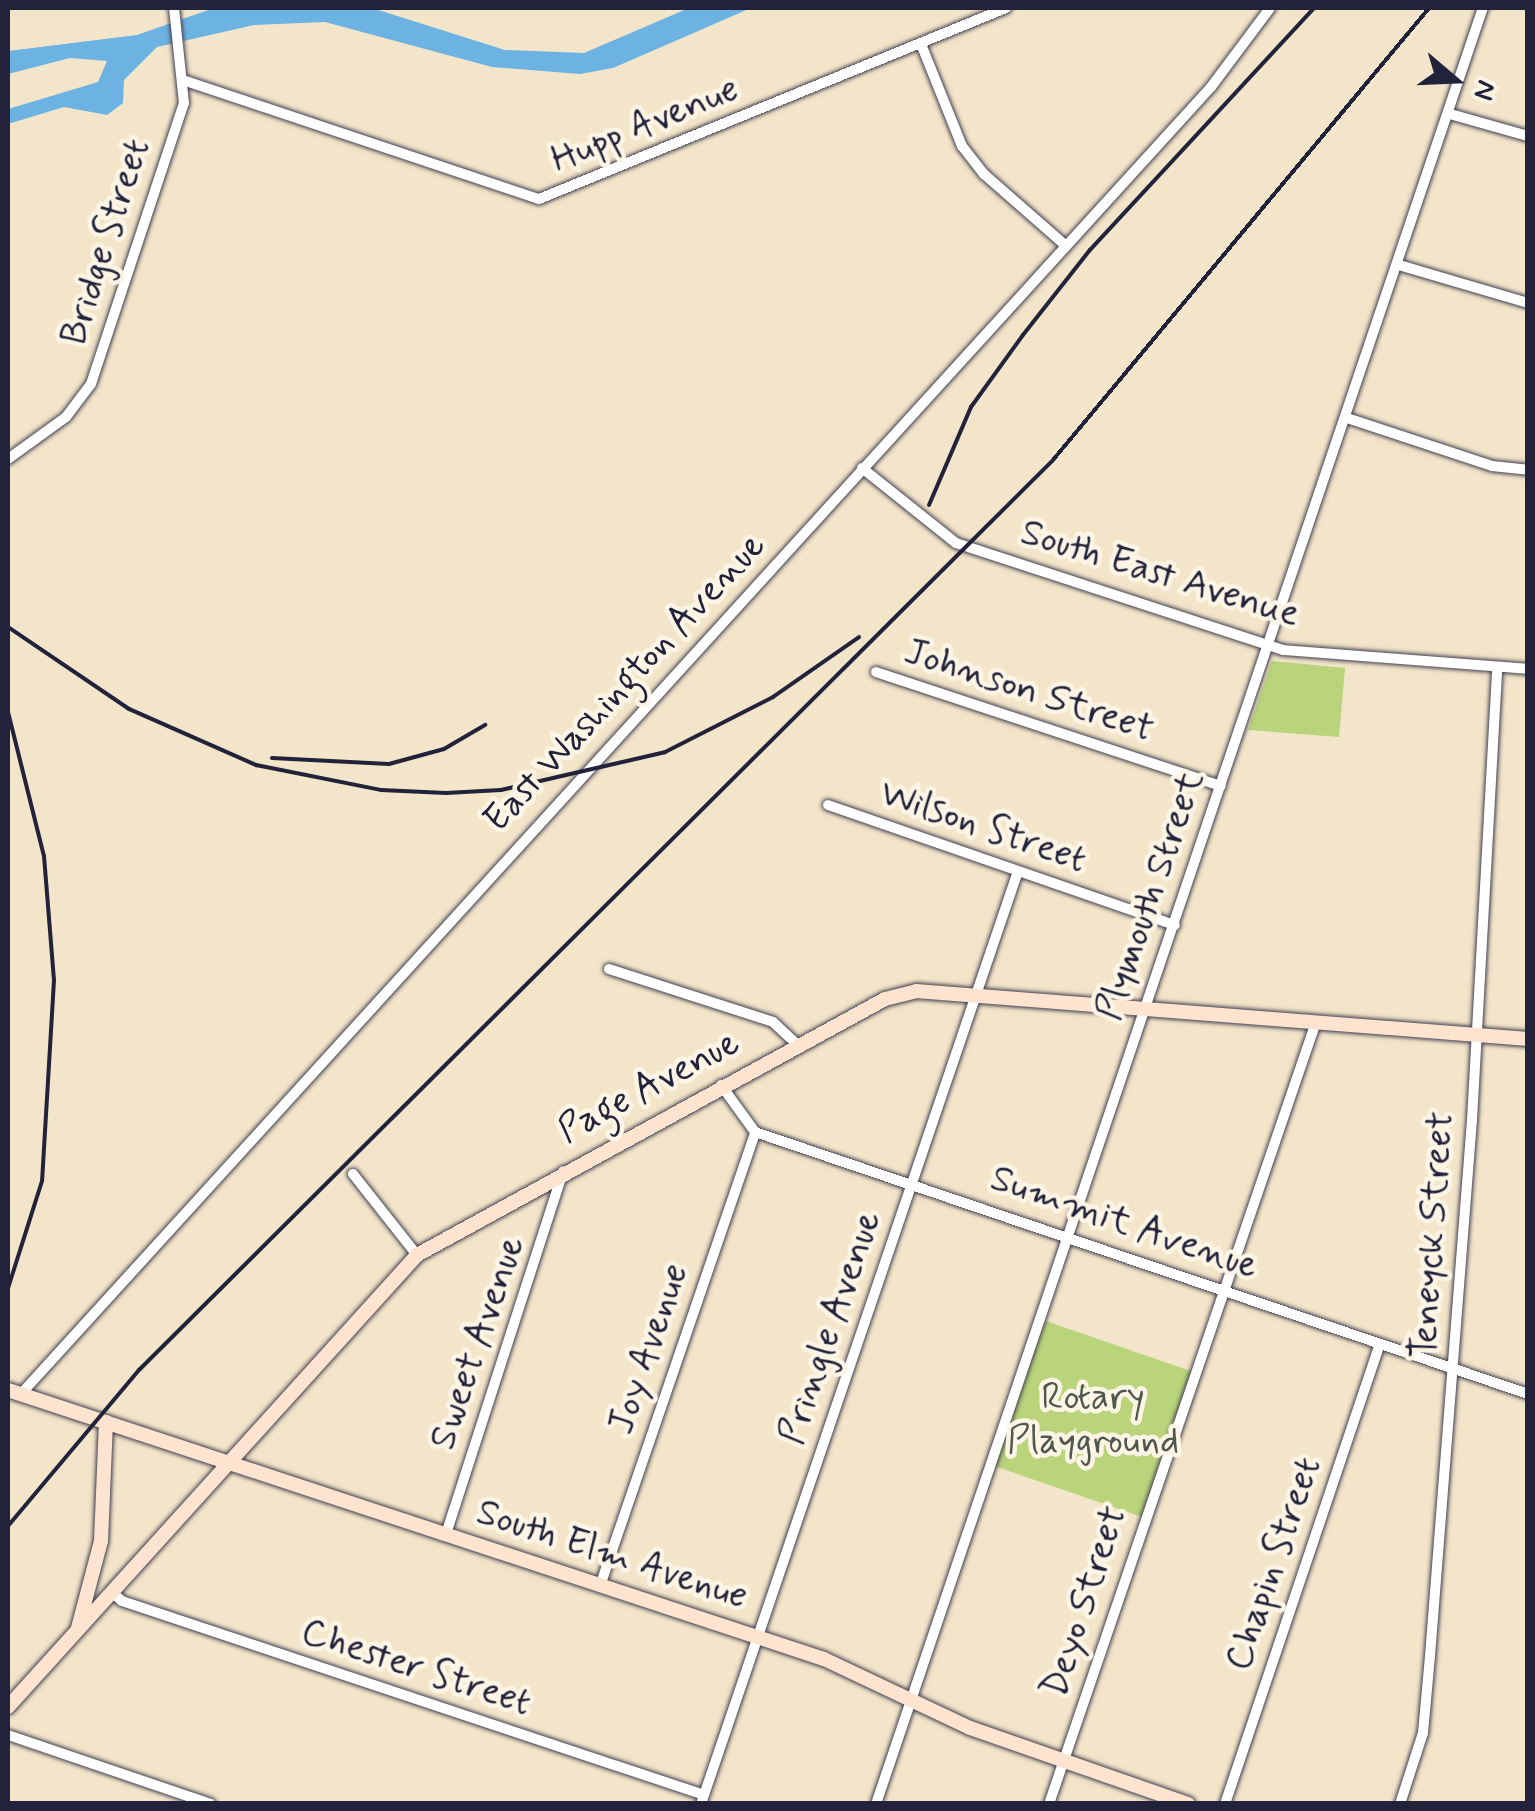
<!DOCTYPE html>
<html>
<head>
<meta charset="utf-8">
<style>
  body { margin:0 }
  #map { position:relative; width:1535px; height:1811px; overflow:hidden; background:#f3e5c9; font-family:Mynerve,sans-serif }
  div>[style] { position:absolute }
  .green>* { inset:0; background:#b9d47a; transform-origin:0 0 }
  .water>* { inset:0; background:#6cb3e3 }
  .roads { filter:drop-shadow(0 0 2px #413f50) drop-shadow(0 0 2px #413f50) }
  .street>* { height:10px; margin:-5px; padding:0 5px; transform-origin:5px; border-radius:5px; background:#fff }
  .secondary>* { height:14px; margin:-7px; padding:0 7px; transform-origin:7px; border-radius:7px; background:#fde4d0 }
  .rail>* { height:4px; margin:-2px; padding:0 2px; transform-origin:2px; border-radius:2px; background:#22223b }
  span { translate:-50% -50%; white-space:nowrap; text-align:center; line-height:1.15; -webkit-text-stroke:9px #fcf5e5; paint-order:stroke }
  .street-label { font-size:38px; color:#22223b }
  .park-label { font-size:38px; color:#4f574e }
  .frame { position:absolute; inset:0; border:10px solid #22223b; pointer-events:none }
  .north { position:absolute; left:1405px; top:30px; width:100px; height:100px; -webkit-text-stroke:8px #fcf5e5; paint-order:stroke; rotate:109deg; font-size:28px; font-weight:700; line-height:40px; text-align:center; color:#22223b }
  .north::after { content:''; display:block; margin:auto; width:35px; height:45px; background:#22223b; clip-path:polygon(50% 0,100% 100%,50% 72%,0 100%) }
</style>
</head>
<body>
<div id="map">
  <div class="green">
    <div style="clip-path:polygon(1272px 661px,1345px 668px,1339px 737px,1248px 730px)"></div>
    <div style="left:1040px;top:1319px;width:164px;height:154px;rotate:19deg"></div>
  </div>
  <div class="water">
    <div style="clip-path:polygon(214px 8px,372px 8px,505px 50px,584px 53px,689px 8px,751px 8px,613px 68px,580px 74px,492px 67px,325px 22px,254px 25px,157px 47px,124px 80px,123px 103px,107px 115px,64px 107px,8px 124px,8px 109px,98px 82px,107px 61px,70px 58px,8px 74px,8px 51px,137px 35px)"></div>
  </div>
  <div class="roads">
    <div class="street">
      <div style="left:921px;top:44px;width:110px;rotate:68.1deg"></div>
      <div style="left:962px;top:146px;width:36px;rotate:52deg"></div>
      <div style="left:984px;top:174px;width:108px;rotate:41.2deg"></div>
      <div style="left:186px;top:81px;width:372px;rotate:18.5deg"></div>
      <div style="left:539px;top:199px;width:505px;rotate:-22.24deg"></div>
      <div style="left:1450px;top:114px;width:81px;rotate:15.8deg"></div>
      <div style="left:1399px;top:265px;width:134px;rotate:16.4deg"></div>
      <div style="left:1347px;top:418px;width:153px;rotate:18.3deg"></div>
      <div style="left:1492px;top:466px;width:36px;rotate:6deg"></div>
      <div style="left:8px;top:459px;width:72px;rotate:-35.9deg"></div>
      <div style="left:66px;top:417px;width:41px;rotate:-52.9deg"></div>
      <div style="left:91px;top:384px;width:296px;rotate:-71.7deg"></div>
      <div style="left:184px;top:103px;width:96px;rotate:-96deg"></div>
      <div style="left:862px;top:468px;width:120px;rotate:38.6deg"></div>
      <div style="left:956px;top:543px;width:344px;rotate:18.1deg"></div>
      <div style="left:1283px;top:650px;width:246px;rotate:4.4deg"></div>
      <div style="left:876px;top:672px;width:363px;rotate:18.3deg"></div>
      <div style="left:828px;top:805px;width:367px;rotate:19.1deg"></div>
      <div style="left:609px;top:969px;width:172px;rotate:17.9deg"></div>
      <div style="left:773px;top:1022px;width:34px;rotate:43deg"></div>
      <div style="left:721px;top:1085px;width:58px;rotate:54.1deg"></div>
      <div style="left:755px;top:1132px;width:816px;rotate:18.72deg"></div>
      <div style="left:353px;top:1174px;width:103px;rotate:51.7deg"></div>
      <div style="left:20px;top:1395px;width:1769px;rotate:-47.68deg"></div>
      <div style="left:1211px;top:87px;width:99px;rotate:-53.2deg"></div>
      <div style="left:446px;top:1534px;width:381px;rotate:-72.1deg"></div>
      <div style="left:600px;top:1586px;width:480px;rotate:-71.1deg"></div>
      <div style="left:113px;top:1593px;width:12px;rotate:42deg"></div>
      <div style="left:122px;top:1601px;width:613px;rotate:18.43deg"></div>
      <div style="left:8px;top:1735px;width:214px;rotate:18.8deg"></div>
      <div style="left:701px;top:1804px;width:985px;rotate:-71.23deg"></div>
      <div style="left:876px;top:1804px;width:1896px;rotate:-71.33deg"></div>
      <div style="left:1049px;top:1804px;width:826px;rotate:-71.15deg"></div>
      <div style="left:1225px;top:1804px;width:485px;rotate:-71.4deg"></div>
      <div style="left:1400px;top:1804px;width:75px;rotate:-72.1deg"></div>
      <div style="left:1423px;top:1733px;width:77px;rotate:-84.8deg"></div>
      <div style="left:1430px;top:1656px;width:538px;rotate:-85.52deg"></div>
      <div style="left:1472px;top:1120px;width:454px;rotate:-86.8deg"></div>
    </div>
    <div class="secondary">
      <div style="left:8px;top:1390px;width:859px;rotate:18.25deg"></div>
      <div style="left:824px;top:1659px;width:161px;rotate:25.3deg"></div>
      <div style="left:970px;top:1728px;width:231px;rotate:19.2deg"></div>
      <div style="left:78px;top:1628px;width:90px;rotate:-75.2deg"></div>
      <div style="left:101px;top:1541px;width:119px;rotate:-87.6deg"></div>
      <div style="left:8px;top:1707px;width:610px;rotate:-47.86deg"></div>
      <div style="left:417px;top:1255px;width:533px;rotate:-28.68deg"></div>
      <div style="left:885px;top:999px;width:32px;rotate:-14deg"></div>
      <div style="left:916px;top:991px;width:614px;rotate:4.48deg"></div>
    </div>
  </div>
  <div class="rail">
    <div style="left:929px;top:505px;width:107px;rotate:-66.8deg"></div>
    <div style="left:971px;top:407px;width:89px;rotate:-54.2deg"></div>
    <div style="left:1023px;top:335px;width:108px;rotate:-51.8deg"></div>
    <div style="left:1090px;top:250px;width:330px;rotate:-47.2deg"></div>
    <div style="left:8px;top:627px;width:146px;rotate:34.1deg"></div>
    <div style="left:129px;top:709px;width:139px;rotate:23.8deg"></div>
    <div style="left:256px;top:765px;width:127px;rotate:11.3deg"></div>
    <div style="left:381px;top:790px;width:65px;rotate:2.6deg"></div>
    <div style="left:446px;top:793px;width:55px;rotate:-3.1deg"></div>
    <div style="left:501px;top:790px;width:168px;rotate:-13deg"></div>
    <div style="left:665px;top:752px;width:121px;rotate:-27deg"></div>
    <div style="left:773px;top:697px;width:105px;rotate:-34.9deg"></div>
    <div style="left:8px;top:712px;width:148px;rotate:76deg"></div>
    <div style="left:44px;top:856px;width:124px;rotate:85.4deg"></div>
    <div style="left:54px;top:980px;width:201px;rotate:93.4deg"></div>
    <div style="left:42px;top:1181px;width:112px;rotate:107.6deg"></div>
    <div style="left:272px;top:758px;width:117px;rotate:2.9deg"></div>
    <div style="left:389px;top:764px;width:57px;rotate:-15.3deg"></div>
    <div style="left:444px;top:749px;width:48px;rotate:-30.3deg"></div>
    <div style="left:8px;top:1526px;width:204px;rotate:-50deg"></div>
    <div style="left:139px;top:1370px;width:1290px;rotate:-44.87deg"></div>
    <div style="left:1053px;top:460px;width:588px;rotate:-50.24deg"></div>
  </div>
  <div class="street-label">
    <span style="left:645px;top:125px;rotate:-22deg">Hupp Avenue</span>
    <span style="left:106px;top:242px;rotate:-72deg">Bridge Street</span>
    <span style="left:1160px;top:574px;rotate:17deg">South East Avenue</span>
    <span style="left:625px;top:683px;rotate:-47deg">East Washington Avenue</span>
    <span style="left:1029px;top:691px;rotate:18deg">Johnson Street</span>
    <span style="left:983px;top:827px;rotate:19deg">Wilson Street</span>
    <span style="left:1151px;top:896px;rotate:-71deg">Plymouth Street</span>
    <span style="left:649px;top:1087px;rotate:-28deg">Page Avenue</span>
    <span style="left:1124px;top:1223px;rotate:19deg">Summit Avenue</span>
    <span style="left:1433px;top:1235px;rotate:-86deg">Teneyck Street</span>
    <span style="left:831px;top:1328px;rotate:-71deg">Pringle Avenue</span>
    <span style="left:478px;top:1343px;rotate:-71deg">Sweet Avenue</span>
    <span style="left:649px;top:1349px;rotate:-71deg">Joy Avenue</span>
    <span style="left:612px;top:1555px;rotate:18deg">South Elm Avenue</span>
    <span style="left:1274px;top:1564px;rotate:-71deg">Chapin Street</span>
    <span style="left:1085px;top:1602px;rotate:-72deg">Deyo Street</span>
    <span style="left:416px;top:1668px;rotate:18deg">Chester Street</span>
  </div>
  <div class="park-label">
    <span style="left:1093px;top:1420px">Rotary<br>Playground</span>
  </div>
  <div class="frame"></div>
  <div class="north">N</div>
</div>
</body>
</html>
